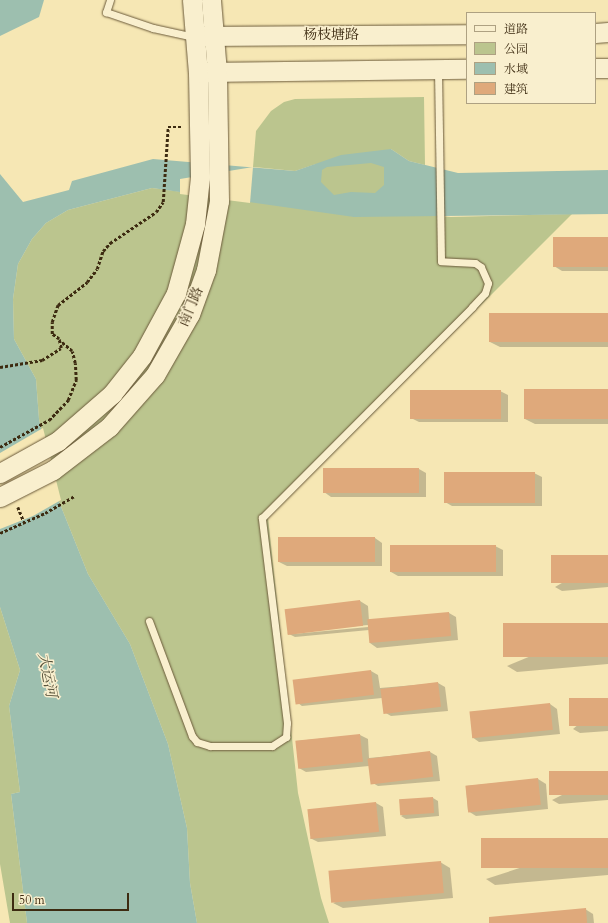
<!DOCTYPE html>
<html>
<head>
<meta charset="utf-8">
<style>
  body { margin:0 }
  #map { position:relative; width:608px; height:923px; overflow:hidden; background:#f6e7b4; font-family:Cardo,"Noto Serif SC",serif }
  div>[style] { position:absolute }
  .green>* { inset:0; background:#bbc58e }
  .water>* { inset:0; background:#9dbfaf }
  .pier>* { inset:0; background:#f6e7b4 }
  .shadow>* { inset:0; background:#0003 }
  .building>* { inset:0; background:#dfa97b; transform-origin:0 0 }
  .path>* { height:2.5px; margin-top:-1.25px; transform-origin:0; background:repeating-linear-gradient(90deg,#3d2b11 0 3px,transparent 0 5px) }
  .roads { filter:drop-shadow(0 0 1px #6b5a3a) drop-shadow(0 0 1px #6b5a3a) }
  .service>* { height:7px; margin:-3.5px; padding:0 3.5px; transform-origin:3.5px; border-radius:3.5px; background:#f9efce }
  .secondary>* { height:19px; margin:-9.5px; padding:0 9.5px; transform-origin:9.5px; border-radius:9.5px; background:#f9efce }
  span { translate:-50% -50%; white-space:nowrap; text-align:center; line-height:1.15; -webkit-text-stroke:3px #f9efce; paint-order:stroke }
  .street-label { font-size:14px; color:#3d2b11 }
  .water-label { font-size:15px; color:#555038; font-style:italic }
  .legend { position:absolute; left:466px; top:12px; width:130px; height:92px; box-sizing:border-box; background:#f9efce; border:1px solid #aea182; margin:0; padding:5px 7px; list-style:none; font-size:12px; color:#3d2b11 }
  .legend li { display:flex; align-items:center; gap:8px; height:20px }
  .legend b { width:20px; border:1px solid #aea182 }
  .scale { position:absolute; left:12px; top:893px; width:117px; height:18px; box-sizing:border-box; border:2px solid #3d2b11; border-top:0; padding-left:5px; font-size:12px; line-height:14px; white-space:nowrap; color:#3d2b11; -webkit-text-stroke:3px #f9efce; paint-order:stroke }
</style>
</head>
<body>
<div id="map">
  <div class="green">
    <div style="clip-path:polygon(424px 97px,425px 165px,409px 161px,391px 149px,386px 204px,313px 200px,316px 164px,295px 171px,253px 167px,256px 131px,271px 111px,284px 102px,295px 99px)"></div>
    <div style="clip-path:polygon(152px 188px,251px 201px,451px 217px,572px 214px,268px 518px,298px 793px,321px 898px,329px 923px,197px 923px,190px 883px,187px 828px,168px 744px,130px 644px,88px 574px,54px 489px,39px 419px,36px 379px,14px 339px,13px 299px,18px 264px,32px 239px,46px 223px,68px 210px)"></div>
    <div style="clip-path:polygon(0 607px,20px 670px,9px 706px,20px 792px,11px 794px,27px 923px,10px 923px,0 864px)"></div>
  </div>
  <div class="water">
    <div style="clip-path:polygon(0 0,44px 0,39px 17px,0 36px)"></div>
    <div style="clip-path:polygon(evenodd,391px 149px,409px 161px,458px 173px,608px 170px,608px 214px,354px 217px,152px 188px,68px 210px,46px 223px,32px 239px,18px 264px,13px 299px,14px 339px,36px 379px,39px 419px,54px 489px,88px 574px,130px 644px,168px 744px,187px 828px,190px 883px,197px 923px,27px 923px,11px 794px,20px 792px,9px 706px,20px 670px,0 607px,0 174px,23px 202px,69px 190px,72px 181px,153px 159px,295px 171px,341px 155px,391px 149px,371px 163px,384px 167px,384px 185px,375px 193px,351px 192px,334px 195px,321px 182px,322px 170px,327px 167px,371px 163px)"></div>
  </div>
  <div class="pier">
    <div style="clip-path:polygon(253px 167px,250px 203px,180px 194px,180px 179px)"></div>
    <div style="clip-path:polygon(43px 428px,61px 500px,33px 516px,0 529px,0 453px)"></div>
  </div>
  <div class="shadow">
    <div style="clip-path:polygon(608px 238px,608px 271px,562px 271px,554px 266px)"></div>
    <div style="clip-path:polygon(608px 314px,608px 347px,500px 347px,490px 342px)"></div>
    <div style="clip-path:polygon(608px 390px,608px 424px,535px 424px,525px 419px)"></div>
    <div style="clip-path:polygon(500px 391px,508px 395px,508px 422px,419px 422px,411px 418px)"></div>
    <div style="clip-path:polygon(419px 469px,426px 473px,426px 497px,331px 497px,324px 492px)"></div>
    <div style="clip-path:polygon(534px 473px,542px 477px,542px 506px,452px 506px,445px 502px)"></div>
    <div style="clip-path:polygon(279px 538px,375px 538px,382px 543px,382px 566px,287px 566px,279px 562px)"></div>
    <div style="clip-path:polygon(495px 546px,503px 550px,503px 576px,398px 576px,391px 572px)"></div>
    <div style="clip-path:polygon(608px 556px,608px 587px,562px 591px,555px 587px)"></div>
    <div style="clip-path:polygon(evenodd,360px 601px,368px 606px,369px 621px,449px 613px,456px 617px,458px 640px,377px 648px,370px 643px,369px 630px,295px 637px,287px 633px,360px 601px,368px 625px,368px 627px,293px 634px,293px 632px,368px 625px)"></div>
    <div style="clip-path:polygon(608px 624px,608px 664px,517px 672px,507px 666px)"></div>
    <div style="clip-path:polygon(371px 671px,378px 675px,380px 688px,438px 683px,445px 687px,448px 711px,391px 716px,384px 712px,382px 698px,302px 706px,295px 701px)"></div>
    <div style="clip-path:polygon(608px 699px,608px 731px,580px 733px,573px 729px)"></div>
    <div style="clip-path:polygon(550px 704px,557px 709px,560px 734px,479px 742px,472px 737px)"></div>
    <div style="clip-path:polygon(360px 735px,368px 739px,369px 758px,430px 752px,437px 756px,440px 781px,378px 786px,371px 782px,369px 766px,306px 772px,299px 768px,296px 741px)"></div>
    <div style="clip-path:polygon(608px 772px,608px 800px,559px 804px,552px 800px)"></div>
    <div style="clip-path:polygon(538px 779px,546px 784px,548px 809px,476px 816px,468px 811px,466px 786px)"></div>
    <div style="clip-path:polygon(433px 798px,438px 801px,439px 816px,406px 819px,401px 816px)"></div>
    <div style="clip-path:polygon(376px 803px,383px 807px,386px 836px,318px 842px,310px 838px)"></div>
    <div style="clip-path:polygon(608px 839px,608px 875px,495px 885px,486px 879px)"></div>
    <div style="clip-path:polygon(440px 862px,450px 868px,453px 898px,343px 908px,333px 903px)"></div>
    <div style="clip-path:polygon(585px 909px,593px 914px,594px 923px,490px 923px)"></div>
  </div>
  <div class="building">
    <div style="left:553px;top:237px;width:55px;height:30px"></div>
    <div style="left:489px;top:313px;width:119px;height:29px"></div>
    <div style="left:524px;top:389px;width:84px;height:30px"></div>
    <div style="left:410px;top:390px;width:91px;height:29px"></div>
    <div style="left:323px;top:468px;width:96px;height:25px"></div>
    <div style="left:444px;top:472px;width:91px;height:31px"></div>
    <div style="left:278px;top:537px;width:97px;height:25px"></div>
    <div style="left:390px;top:545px;width:106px;height:27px"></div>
    <div style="left:608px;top:555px;width:28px;height:57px;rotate:90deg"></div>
    <div style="left:360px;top:600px;width:26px;height:76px;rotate:83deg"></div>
    <div style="left:449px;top:612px;width:24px;height:82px;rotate:85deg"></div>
    <div style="left:608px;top:623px;width:34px;height:105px;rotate:90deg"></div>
    <div style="left:371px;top:670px;width:25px;height:79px;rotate:83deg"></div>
    <div style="left:438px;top:682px;width:25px;height:58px;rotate:83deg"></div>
    <div style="left:608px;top:698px;width:28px;height:39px;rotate:90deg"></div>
    <div style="left:550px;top:703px;width:27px;height:81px;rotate:84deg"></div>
    <div style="left:360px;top:734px;width:28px;height:65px;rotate:84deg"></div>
    <div style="left:430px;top:751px;width:26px;height:63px;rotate:83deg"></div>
    <div style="left:608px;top:771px;width:24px;height:59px;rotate:90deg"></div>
    <div style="left:538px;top:778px;width:27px;height:73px;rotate:84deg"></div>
    <div style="left:433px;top:797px;width:16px;height:34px;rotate:86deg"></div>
    <div style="left:376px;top:802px;width:30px;height:69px;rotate:84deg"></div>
    <div style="left:608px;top:838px;width:30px;height:127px;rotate:90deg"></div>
    <div style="left:441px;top:861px;width:32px;height:113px;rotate:85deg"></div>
    <div style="clip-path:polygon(586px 908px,587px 923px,489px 923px,489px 917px)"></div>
  </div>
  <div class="path">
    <div style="left:0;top:367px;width:43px;rotate:-9.5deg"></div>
    <div style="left:42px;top:360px;width:22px;rotate:-32deg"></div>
    <div style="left:61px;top:348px;width:9px;rotate:-103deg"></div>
    <div style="left:59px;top:339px;width:9px;rotate:-144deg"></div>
    <div style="left:52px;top:334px;width:12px;rotate:-90deg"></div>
    <div style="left:52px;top:322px;width:18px;rotate:-71deg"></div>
    <div style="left:58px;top:305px;width:37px;rotate:-38deg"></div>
    <div style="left:87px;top:282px;width:16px;rotate:-52deg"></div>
    <div style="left:97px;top:269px;width:19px;rotate:-72deg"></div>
    <div style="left:103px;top:251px;width:11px;rotate:-49deg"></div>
    <div style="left:110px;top:243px;width:55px;rotate:-34deg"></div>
    <div style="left:156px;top:212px;width:12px;rotate:-55deg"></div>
    <div style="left:163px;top:202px;width:75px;rotate:-86.2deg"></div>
    <div style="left:168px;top:127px;width:15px"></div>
    <div style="left:0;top:447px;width:56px;rotate:-28.9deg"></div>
    <div style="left:49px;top:420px;width:28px;rotate:-46deg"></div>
    <div style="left:68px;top:400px;width:22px;rotate:-68deg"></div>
    <div style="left:76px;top:380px;width:17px;rotate:-93deg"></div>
    <div style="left:75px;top:363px;width:12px;rotate:-104deg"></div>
    <div style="left:72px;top:351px;width:17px;rotate:-140deg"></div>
    <div style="left:18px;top:507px;width:16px;rotate:68deg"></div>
    <div style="left:0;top:533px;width:49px;rotate:-24deg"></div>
    <div style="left:45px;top:513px;width:34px;rotate:-30deg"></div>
  </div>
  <div class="roads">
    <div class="service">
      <div style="left:110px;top:0;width:13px;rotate:108deg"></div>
      <div style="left:106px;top:12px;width:50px;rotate:18.8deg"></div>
      <div style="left:153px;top:28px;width:42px;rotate:12.4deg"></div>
      <div style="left:149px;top:621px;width:123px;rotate:69.5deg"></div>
      <div style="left:192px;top:736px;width:8px;rotate:50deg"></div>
      <div style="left:197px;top:742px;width:14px;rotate:17deg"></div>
      <div style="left:210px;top:746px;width:62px"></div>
      <div style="left:272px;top:746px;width:17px;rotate:-33deg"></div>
      <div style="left:286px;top:737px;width:14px;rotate:-86deg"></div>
      <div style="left:287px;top:723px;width:207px;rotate:-97deg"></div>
      <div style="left:262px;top:518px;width:298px;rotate:-45.1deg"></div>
      <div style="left:472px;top:307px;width:19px;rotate:-47deg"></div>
      <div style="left:485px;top:293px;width:10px;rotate:-73deg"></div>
      <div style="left:488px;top:283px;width:17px;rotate:-114deg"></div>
      <div style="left:481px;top:267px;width:7px;rotate:-146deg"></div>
      <div style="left:475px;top:263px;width:34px;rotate:-177deg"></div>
      <div style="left:441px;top:261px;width:191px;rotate:-90.9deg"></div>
    </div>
    <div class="secondary">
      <div style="left:595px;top:33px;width:13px;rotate:-4deg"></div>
      <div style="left:202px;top:36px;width:265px;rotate:-0.4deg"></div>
      <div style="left:595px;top:68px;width:13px"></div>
      <div style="left:205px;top:72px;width:262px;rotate:-0.7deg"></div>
      <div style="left:0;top:473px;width:66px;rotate:-28.9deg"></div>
      <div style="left:58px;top:441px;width:72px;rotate:-41deg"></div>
      <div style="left:112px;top:394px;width:48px;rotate:-51.7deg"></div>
      <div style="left:142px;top:356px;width:72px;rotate:-61.6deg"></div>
      <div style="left:176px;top:293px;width:72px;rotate:-74.6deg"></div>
      <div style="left:195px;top:224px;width:47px;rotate:-83.9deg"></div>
      <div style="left:200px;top:177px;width:104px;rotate:-91.1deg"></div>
      <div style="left:198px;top:73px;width:73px;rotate:-94.7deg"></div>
      <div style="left:0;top:497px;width:59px;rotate:-27deg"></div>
      <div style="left:53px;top:470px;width:71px;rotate:-37.5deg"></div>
      <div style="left:109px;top:427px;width:69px;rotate:-48.5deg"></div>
      <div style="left:155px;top:375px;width:70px;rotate:-60.2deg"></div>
      <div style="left:190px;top:314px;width:47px;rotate:-70deg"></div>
      <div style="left:206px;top:270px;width:70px;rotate:-79.3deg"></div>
      <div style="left:219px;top:201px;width:129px;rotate:-90.9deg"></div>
      <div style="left:217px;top:72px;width:72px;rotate:-94.8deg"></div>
    </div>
  </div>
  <div class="street-label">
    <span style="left:331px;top:35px">杨枝塘路</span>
    <span style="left:191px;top:307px;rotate:-67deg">南门路</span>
  </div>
  <div class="water-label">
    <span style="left:47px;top:675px;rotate:79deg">大运河</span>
  </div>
  <ul class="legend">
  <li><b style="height:5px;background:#f9efce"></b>道路</li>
  <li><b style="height:11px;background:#bbc58e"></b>公园</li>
  <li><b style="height:11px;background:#9dbfaf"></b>水域</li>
  <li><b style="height:11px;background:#dfa97b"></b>建筑</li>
  </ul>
  <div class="scale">50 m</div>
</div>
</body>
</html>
